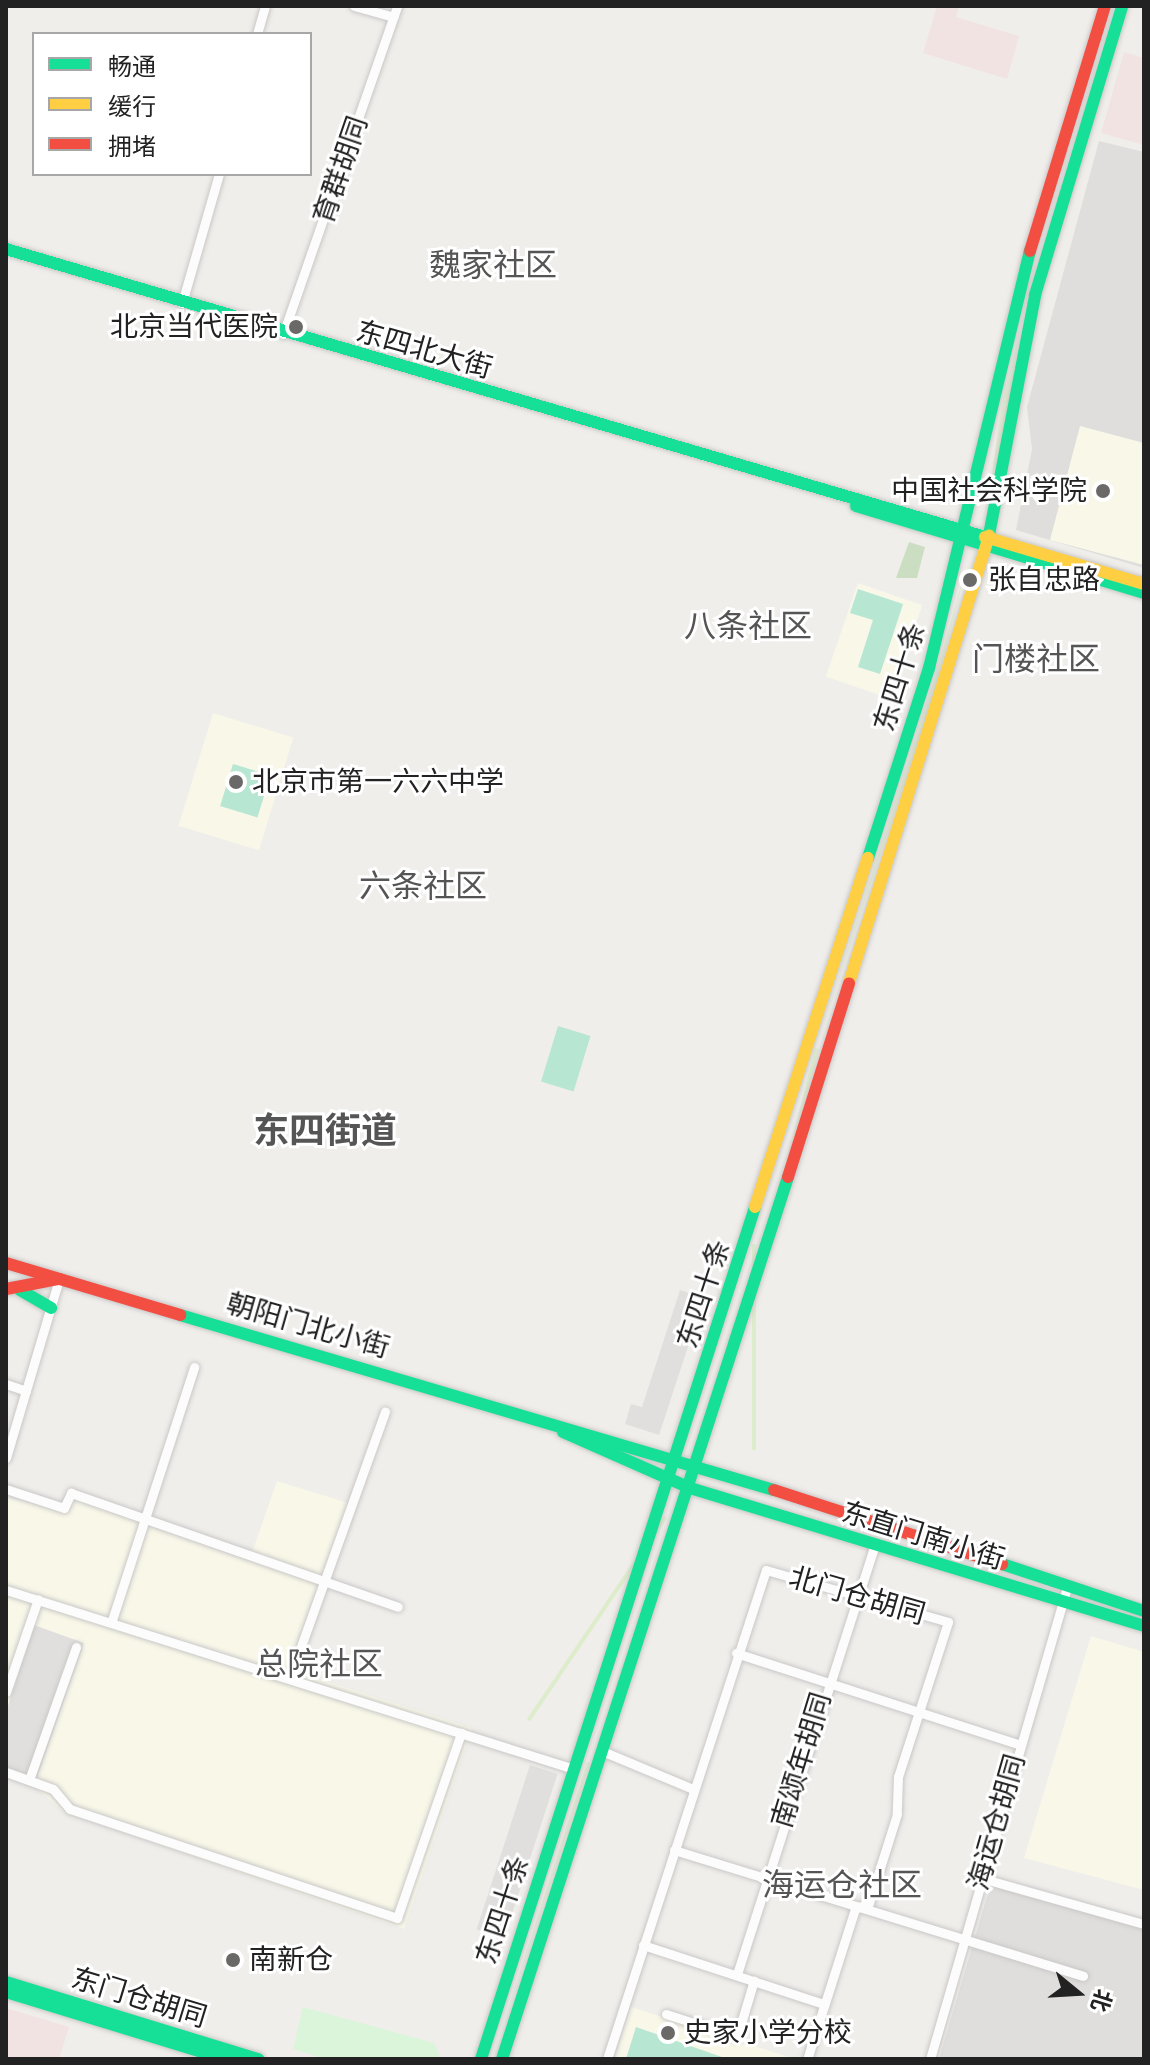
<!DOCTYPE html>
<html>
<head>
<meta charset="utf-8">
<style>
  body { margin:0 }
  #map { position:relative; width:1150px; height:2065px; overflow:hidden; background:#f0eeeb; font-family:"Fira Sans","Noto Sans SC",sans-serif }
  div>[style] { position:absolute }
  .residential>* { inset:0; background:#dfdedc }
  .commercial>* { inset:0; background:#f1e3e1 }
  .education>* { inset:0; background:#f8f7e8; transform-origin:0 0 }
  .grass>* { inset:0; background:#ddeccb; transform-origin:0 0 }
  .forest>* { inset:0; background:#cbdec1 }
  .park>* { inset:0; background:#daf5da }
  .pitch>* { inset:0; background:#b7e6d2; transform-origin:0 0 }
  .parking>* { inset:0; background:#e0dfde; transform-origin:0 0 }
  .roads { filter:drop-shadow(0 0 2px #c9c8c7) drop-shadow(0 0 2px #c9c8c7) }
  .street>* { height:9px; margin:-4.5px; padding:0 4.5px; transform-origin:4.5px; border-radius:4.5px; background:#fdfcfc }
  .fast>* { height:12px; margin:-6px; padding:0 6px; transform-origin:6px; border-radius:6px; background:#16e098 }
  .slow>* { height:12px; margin:-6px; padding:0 6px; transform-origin:6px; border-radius:6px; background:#ffcf43 }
  .jam>* { height:12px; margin:-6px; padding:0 6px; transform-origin:6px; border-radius:6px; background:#f24e42 }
  .dots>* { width:22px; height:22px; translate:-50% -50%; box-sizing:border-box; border:4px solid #fff; border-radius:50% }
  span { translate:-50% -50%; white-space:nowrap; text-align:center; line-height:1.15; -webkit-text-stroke:6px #fff; paint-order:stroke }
  .street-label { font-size:28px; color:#222 }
  .poi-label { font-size:28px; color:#222 }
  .right { translate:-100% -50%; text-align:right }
  .left { translate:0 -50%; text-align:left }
  .quarter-label { font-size:32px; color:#555 }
  .district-label { font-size:36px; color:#555; font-weight:700 }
  .frame { position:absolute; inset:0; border:8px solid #222; pointer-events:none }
  .legend { position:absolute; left:32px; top:32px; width:280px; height:144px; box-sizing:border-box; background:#fff; border:2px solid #a7a7a7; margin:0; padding:10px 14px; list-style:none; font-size:24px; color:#222 }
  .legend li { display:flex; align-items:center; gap:16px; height:40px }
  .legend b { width:40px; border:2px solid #a7a7a7 }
  .north { position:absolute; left:1038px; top:1953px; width:80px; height:80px; -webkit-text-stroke:6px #fff; paint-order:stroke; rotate:108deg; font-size:22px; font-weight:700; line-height:32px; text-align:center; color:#222 }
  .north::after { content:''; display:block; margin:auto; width:28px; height:36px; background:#222; clip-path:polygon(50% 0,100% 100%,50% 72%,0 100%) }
</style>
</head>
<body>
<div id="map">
  <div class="residential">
    <div style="clip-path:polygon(1099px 141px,1144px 152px,1144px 568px,1016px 530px,1032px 449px,1027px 407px)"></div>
    <div style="clip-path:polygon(991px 1883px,1144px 1921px,1144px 2059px,939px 2059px)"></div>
  </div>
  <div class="commercial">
    <div style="clip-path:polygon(937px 6px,959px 6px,956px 17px,1019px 36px,1007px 79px,923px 53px)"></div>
    <div style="clip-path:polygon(1124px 52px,1144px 58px,1144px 145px,1101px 133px)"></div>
    <div style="clip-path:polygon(6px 2008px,69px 2027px,59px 2059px,6px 2059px)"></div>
  </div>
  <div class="education">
    <div style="clip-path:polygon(1080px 426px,1144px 443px,1144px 565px,1050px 540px)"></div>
    <div style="left:858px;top:583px;width:68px;height:99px;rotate:19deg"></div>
    <div style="left:213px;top:713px;width:84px;height:118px;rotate:17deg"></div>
    <div style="clip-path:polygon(277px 1481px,348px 1503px,288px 1669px,472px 1728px,404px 1929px,63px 1812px,35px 1787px,6px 1778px,6px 1498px,65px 1512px,73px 1499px,249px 1561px)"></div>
    <div style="clip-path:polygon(1091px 1636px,1144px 1652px,1144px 1890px,1024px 1858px)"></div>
    <div style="clip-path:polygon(631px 2007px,795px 2059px,615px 2059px)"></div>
  </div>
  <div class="grass">
    <div style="clip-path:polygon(1020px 330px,1008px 412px,989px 495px,1002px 403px)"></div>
    <div style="clip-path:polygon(967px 565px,936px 687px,820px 1037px,936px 673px)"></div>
    <div style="left:815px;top:1048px;width:4px;height:196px;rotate:14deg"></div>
    <div style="left:752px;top:1244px;width:4px;height:206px"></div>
    <div style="left:664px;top:1516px;width:4px;height:245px;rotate:34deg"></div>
    <div style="clip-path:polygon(587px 1762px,590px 1763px,492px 2059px)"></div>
  </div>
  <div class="forest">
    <div style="clip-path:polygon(909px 542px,925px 547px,917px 578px,896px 578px)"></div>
  </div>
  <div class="park">
    <div style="clip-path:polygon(303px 2007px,434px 2043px,441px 2059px,325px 2059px,293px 2049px)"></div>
  </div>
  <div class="pitch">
    <div style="clip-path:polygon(858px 589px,903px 604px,880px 674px,858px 667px,873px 620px,850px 613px)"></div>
    <div style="left:233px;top:764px;width:39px;height:44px;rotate:17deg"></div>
    <div style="left:558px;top:1026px;width:34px;height:58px;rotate:17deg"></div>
    <div style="clip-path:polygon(636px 2027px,719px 2056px,728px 2059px,626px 2059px)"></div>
  </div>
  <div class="parking">
    <div style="clip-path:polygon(680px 1290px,704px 1298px,659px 1435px,625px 1424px,631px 1404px,642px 1407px)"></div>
    <div style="clip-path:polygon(34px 1625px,84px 1643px,37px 1778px,6px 1767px,6px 1712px)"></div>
    <div style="left:530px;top:1765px;width:29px;height:173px;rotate:18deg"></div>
  </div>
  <div class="roads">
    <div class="street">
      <div style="left:354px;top:6px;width:41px;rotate:15.4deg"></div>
      <div style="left:257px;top:34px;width:29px;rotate:-74deg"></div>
      <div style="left:182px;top:303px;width:134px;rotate:-74deg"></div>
      <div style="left:283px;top:334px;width:347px;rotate:-70.8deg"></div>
      <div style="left:6px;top:1384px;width:21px;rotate:19deg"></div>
      <div style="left:6px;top:1458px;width:187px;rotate:-73.5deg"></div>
      <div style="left:6px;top:1489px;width:61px;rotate:18.1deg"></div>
      <div style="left:64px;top:1508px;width:17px;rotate:-65deg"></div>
      <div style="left:71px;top:1493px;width:346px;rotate:19.2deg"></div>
      <div style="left:6px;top:1590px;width:596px;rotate:17.49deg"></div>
      <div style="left:112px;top:1620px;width:266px;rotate:-72deg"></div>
      <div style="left:736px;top:1653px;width:299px;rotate:17.9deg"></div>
      <div style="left:290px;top:1677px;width:282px;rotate:-70.3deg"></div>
      <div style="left:6px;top:1692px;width:98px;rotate:-71deg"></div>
      <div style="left:602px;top:1751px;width:99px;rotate:22.7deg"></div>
      <div style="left:6px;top:1772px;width:50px;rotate:19.9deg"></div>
      <div style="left:53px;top:1789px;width:26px;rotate:50deg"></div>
      <div style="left:70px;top:1809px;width:345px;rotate:18.4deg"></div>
      <div style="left:397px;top:1918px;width:196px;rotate:-70.9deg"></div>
      <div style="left:29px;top:1780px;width:141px;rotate:-70.5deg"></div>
      <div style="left:674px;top:1850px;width:428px;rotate:17.1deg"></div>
      <div style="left:981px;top:1878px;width:169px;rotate:15.8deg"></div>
      <div style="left:643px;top:1945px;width:190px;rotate:18.1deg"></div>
      <div style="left:737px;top:1974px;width:448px;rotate:-72.2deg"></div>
      <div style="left:666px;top:2014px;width:75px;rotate:17.9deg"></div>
      <div style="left:737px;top:2037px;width:59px;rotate:-73.4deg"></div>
      <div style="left:607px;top:2059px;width:514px;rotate:-71.99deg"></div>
      <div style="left:766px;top:1570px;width:189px;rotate:15.9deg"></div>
      <div style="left:948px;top:1622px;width:163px;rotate:107.9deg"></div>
      <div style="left:898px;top:1777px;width:37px;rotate:92deg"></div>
      <div style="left:897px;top:1814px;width:93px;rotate:107.5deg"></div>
      <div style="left:869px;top:1903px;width:15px;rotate:157deg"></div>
      <div style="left:855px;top:1909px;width:157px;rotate:107.7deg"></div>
      <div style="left:930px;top:2059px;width:492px;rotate:-73.8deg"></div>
    </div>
    <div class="fast">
      <div style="left:6px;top:249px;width:1020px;rotate:16.39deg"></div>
      <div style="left:856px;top:506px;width:301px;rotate:16.8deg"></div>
      <div style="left:989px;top:535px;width:244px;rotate:-79.1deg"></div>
      <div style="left:1035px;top:295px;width:302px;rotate:-73.2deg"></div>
      <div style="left:868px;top:858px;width:200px;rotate:-72.2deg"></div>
      <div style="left:929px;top:668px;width:429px;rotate:-76.4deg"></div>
      <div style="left:20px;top:1290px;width:36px;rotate:30deg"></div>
      <div style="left:180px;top:1315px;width:619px;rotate:16.42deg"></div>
      <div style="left:563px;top:1432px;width:139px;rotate:23.8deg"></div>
      <div style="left:690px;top:1488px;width:475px;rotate:16.9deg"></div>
      <div style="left:1002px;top:1564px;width:150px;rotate:18.3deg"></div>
      <div style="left:6px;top:1982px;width:264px;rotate:17deg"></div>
      <div style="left:6px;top:1992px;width:229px;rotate:17deg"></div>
      <div style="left:481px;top:2059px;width:895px;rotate:-72.17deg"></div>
      <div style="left:502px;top:2059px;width:927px;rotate:-72.03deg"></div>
    </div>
    <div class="slow">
      <div style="left:985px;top:537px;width:166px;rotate:16.5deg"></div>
      <div style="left:849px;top:983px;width:469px;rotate:-72.6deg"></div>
      <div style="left:755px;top:1207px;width:367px;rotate:-72.1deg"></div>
    </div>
    <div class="jam">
      <div style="left:1030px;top:251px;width:256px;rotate:-73deg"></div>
      <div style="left:788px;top:1177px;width:203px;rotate:-72.5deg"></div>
      <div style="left:6px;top:1263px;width:182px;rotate:16.6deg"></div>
      <div style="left:6px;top:1289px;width:54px;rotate:-10.7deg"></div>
      <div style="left:774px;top:1490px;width:240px;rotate:18deg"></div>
    </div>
  </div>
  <div class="dots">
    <div style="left:296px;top:327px;background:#6a6968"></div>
    <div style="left:1103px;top:491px;background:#6a6968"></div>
    <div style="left:970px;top:580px;background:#6a6968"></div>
    <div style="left:236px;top:782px;background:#6a6968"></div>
    <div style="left:233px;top:1960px;background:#6a6968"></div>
    <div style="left:668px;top:2033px;background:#6a6968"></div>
  </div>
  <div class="street-label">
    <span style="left:341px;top:170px;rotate:-71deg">育群胡同</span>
    <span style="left:424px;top:350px;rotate:16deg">东四北大街</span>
    <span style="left:900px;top:677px;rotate:-73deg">东四十条</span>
    <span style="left:704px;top:1294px;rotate:-72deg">东四十条</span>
    <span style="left:308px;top:1326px;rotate:16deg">朝阳门北小街</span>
    <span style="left:923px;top:1536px;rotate:17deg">东直门南小街</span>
    <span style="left:857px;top:1596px;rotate:16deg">北门仓胡同</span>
    <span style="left:802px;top:1760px;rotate:-73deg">南颂年胡同</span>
    <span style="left:997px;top:1822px;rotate:-74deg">海运仓胡同</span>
    <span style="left:503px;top:1910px;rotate:-72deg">东四十条</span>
    <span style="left:139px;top:1998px;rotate:17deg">东门仓胡同</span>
  </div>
  <div class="poi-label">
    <span class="right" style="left:278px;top:327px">北京当代医院</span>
    <span class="right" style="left:1087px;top:491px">中国社会科学院</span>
    <span class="left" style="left:988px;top:580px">张自忠路</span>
    <span class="left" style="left:252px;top:782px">北京市第一六六中学</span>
    <span class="left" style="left:249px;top:1960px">南新仓</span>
    <span class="left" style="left:684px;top:2033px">史家小学分校</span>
  </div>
  <div class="quarter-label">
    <span style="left:493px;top:265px">魏家社区</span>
    <span style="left:748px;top:626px">八条社区</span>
    <span style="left:1036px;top:659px">门楼社区</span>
    <span style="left:423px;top:886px">六条社区</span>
    <span style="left:319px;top:1664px">总院社区</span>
    <span style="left:842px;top:1885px">海运仓社区</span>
  </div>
  <div class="district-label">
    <span style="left:325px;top:1132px">东四街道</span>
  </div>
  <div class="frame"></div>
  <ul class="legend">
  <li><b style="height:10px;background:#16e098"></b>畅通</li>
  <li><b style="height:10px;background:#ffcf43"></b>缓行</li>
  <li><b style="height:10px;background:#f24e42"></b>拥堵</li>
  </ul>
  <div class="north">北</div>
</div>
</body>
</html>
